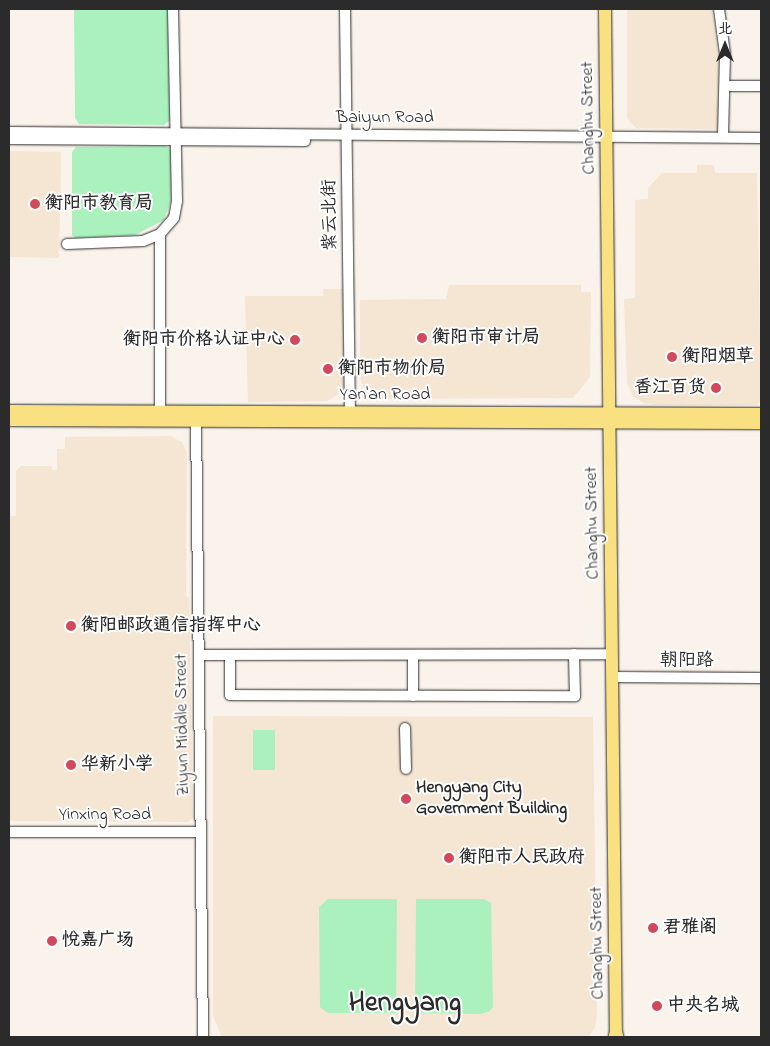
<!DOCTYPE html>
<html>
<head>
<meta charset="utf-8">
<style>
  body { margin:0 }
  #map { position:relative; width:770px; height:1046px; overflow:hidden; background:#faf3eb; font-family:"Indie Flower","LXGW WenKai TC",sans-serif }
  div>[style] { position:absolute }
  .built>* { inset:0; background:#f5e5d3; transform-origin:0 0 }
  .green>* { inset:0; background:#aaf1be; transform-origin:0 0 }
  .roads { filter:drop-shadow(0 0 1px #2b2b2b) drop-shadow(0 0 1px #2b2b2b) }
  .minor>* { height:10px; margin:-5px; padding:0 5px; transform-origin:5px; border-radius:5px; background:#fff }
  .major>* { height:12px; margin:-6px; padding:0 6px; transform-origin:6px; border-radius:6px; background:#f9e181 }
  .highway>* { height:14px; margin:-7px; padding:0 7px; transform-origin:7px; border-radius:7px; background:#f9e181 }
  .dots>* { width:14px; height:14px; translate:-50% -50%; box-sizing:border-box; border:2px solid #fff; border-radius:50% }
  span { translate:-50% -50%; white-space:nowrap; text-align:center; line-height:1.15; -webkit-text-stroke:4px #fff; paint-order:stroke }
  .street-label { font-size:18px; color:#2b2b2b }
  .poi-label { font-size:18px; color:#2b2b2b; font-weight:700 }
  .left { translate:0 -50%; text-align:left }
  .right { translate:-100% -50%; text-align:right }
  .town-label { font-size:28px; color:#2b2b2b; font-weight:700 }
  .frame { position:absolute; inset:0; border:10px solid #2b2b2b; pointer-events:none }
  .north { position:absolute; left:700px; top:20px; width:50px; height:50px; -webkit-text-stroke:4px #fff; paint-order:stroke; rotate:0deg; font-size:14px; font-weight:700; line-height:20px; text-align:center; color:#2b2b2b }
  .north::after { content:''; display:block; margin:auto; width:18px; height:22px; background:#2b2b2b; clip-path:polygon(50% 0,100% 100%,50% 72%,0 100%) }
</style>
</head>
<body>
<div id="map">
  <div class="built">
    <div style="clip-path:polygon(627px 9px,712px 9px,718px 56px,719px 129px,636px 128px,627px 118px)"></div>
    <div style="left:9px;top:151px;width:52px;height:106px;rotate:1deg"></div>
    <div style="clip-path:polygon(697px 165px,714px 165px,715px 173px,757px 173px,761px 400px,757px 405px,654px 405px,643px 403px,633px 396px,627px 383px,624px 299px,635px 298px,635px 200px,648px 199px,648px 188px,662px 173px,697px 173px)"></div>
    <div style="clip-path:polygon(449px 285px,581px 285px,581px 292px,591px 292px,590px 377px,573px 398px,372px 399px,363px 387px,360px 376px,360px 300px,446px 299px)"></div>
    <div style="clip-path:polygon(323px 289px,343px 289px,344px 385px,339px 394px,327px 401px,248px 402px,245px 296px,323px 296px)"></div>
    <div style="clip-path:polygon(170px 436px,182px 442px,187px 453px,186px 596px,189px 597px,193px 818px,187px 822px,9px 821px,9px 516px,16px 516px,16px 471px,21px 466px,52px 466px,52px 470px,57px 470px,57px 449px,65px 449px,65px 437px)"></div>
    <div style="clip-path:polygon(213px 716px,593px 717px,597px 1015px,595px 1028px,588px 1037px,222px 1037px,213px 1016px)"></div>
  </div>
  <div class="green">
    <div style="clip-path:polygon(74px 9px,168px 9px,170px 120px,164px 125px,79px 124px,75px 118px)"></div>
    <div style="clip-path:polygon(165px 146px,171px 149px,171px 201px,164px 220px,135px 235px,76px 238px,72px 235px,72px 152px,76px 147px)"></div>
    <div style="left:253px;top:730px;width:22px;height:40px"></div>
    <div style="clip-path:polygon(328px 899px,397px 899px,396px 1013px,328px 1013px,320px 1007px,319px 907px)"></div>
    <div style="clip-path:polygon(416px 899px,484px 899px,491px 903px,493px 1007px,490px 1011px,481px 1014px,415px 1013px)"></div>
  </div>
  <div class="roads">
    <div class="minor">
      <div style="left:345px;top:9px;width:409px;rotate:89.3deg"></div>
      <div style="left:719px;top:9px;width:45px;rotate:82.4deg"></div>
      <div style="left:725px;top:54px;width:83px;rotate:91.4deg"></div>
      <div style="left:725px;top:86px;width:36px"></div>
      <div style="left:9px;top:132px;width:752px;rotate:0.46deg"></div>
      <div style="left:9px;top:139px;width:296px;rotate:0.4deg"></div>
      <div style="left:67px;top:244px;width:76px;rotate:-2.3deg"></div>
      <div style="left:143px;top:241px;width:18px;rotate:-22deg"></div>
      <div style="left:160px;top:234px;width:21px;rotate:-49deg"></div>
      <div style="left:174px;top:218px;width:17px;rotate:-80deg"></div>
      <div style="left:177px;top:201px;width:192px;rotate:-91.2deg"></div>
      <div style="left:160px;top:412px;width:178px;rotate:-90deg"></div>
      <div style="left:196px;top:415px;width:622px;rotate:89.36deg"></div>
      <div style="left:199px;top:655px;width:413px;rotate:-0.1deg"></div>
      <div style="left:230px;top:655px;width:40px;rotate:90deg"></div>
      <div style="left:230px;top:695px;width:345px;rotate:0.2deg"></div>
      <div style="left:575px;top:696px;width:42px;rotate:-91.4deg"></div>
      <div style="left:612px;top:677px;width:149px;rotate:0.4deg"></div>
      <div style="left:413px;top:696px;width:41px;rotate:-90deg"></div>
      <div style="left:405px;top:728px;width:41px;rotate:88.6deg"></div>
      <div style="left:9px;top:832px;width:192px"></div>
    </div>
    <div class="major">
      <div style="left:605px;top:9px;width:1028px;rotate:89.39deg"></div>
      <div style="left:9px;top:411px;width:752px;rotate:0.23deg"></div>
      <div style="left:9px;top:420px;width:752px;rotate:0.23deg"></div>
    </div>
    <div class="highway">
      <div style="left:616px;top:1037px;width:2px;rotate:-90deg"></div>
    </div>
  </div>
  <div class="dots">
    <div style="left:35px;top:204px;background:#d1495b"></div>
    <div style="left:422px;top:338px;background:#d1495b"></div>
    <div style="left:295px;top:340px;background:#d1495b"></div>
    <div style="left:672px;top:357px;background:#d1495b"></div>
    <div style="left:328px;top:369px;background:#d1495b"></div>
    <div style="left:716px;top:388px;background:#d1495b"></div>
    <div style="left:71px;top:626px;background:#d1495b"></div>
    <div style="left:71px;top:765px;background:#d1495b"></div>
    <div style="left:406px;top:799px;background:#d1495b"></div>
    <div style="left:449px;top:858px;background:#d1495b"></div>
    <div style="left:653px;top:928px;background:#d1495b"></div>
    <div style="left:52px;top:941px;background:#d1495b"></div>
    <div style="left:657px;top:1006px;background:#d1495b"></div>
  </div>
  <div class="street-label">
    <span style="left:385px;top:118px">Baiyun Road</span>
    <span style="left:589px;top:118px;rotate:-91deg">Changhu Street</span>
    <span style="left:331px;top:215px;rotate:-91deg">紫云北街</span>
    <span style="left:385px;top:395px">Yan'an Road</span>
    <span style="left:593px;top:523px;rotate:-91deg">Changhu Street</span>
    <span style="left:687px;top:661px">朝阳路</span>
    <span style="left:183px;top:725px;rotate:-91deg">Ziyun Middle Street</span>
    <span style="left:105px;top:815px">Yinxing Road</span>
    <span style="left:598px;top:943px;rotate:-91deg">Changhu Street</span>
  </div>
  <div class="poi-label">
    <span class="left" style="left:45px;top:204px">衡阳市教育局</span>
    <span class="left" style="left:432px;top:338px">衡阳市审计局</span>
    <span class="right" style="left:285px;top:340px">衡阳市价格认证中心</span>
    <span class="left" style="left:682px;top:357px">衡阳烟草</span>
    <span class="left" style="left:338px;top:369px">衡阳市物价局</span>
    <span class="right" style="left:706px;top:388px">香江百货</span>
    <span class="left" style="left:81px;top:626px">衡阳邮政通信指挥中心</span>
    <span class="left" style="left:81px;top:765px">华新小学</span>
    <span class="left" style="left:416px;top:799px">Hengyang City<br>Government Building</span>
    <span class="left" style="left:459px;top:858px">衡阳市人民政府</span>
    <span class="left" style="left:663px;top:928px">君雅阁</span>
    <span class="left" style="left:62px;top:941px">悦嘉广场</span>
    <span class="left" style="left:667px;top:1006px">中央名城</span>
  </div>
  <div class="town-label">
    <span style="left:405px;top:1004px">Hengyang</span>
  </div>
  <div class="frame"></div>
  <div class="north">北</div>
</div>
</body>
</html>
